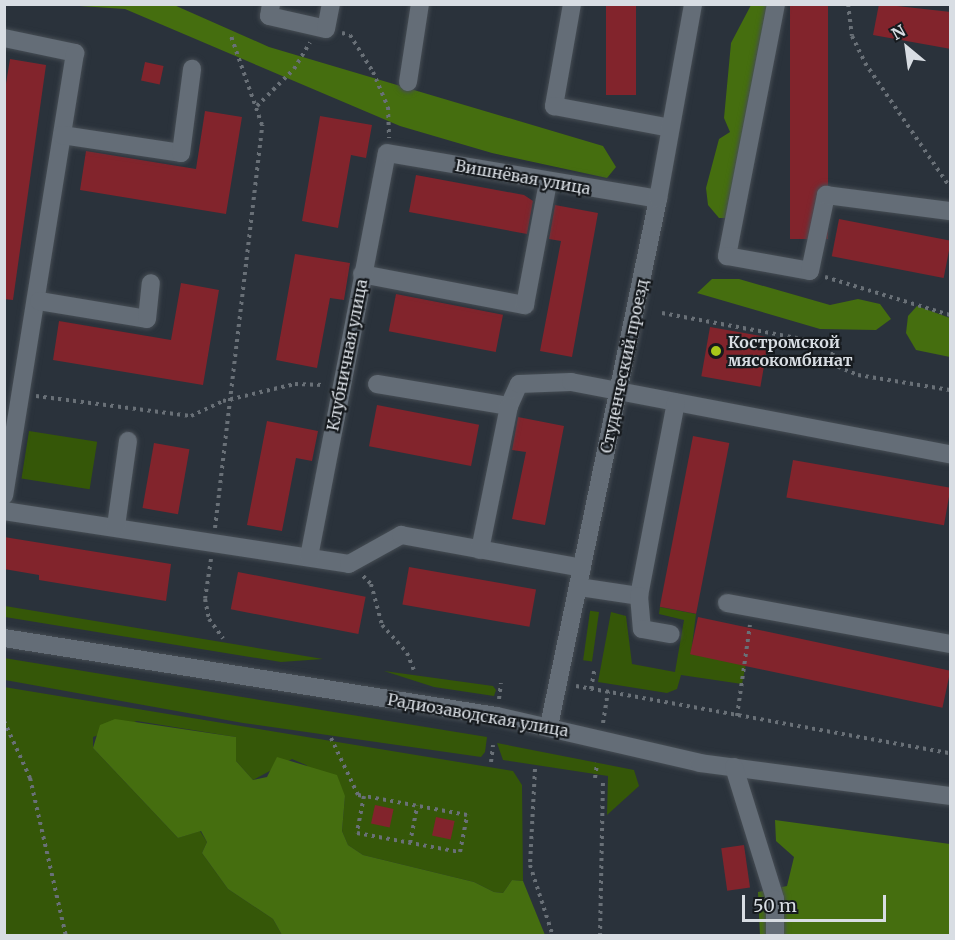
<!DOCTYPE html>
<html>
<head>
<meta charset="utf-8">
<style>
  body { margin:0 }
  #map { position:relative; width:955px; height:940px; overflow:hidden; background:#2a323b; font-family:Merriweather,serif }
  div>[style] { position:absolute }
  .green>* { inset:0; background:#355708; transform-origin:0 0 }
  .forest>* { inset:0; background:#456e0f }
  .building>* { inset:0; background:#82242c; transform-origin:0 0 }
  .path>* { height:4px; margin-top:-2px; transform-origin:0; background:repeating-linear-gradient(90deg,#697077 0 3px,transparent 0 7.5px) }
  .roads { filter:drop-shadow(0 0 2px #464d54) drop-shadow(0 0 2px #464d54) }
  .minor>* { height:18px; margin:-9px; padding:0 9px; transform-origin:9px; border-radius:9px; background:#646d77 }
  .dots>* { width:16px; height:16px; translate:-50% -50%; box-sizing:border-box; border:3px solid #161a1e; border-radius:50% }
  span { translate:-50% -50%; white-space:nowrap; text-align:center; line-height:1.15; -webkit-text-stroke:4.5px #161a1e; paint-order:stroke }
  .street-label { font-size:16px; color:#d8dde3 }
  .poi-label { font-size:16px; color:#d8dde3; font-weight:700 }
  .left { translate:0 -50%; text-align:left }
  .frame { position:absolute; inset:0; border:6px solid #d8dde3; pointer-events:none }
  .north { position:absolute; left:877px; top:18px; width:60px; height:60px; -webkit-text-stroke:4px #161a1e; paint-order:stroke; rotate:331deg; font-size:16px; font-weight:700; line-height:24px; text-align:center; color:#d8dde3 }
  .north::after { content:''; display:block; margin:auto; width:21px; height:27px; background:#d8dde3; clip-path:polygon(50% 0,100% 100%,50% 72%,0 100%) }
  .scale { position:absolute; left:742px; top:895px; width:144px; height:27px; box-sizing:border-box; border:3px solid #d8dde3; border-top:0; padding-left:8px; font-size:18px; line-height:21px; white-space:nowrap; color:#d8dde3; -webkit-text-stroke:4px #161a1e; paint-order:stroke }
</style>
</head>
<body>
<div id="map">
  <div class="green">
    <div style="left:29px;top:431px;width:69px;height:48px;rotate:9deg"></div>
    <div style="clip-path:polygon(5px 606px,323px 659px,281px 662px,5px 617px)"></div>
    <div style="clip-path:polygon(660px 607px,696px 614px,691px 654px,746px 664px,742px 684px,681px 675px,677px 689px,667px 693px,598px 682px,611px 612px,626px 616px,632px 664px,675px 672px,684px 620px,659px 614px)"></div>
    <div style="left:599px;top:612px;width:50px;height:9px;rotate:98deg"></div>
    <div style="clip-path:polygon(4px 658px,487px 737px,485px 752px,481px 757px,243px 723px,5px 680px)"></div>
    <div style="clip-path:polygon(384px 671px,493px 686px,496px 690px,494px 696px,434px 687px)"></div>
    <div style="clip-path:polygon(4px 687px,513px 771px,522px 785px,523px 881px,512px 880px,503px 893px,494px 892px,474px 882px,363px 855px,348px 845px,342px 831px,345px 796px,306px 765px,292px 759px,253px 780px,236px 761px,236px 737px,137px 721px,93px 737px,93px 748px,178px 838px,200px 831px,207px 842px,202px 853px,228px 889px,273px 919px,282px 935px,5px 935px)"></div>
    <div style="clip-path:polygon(497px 743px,634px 770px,639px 786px,607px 815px,608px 776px,503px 760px)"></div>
  </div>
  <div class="forest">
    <div style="clip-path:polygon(65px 5px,174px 5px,269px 47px,603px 146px,616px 167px,607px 178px,492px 153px,400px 126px,125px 9px)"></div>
    <div style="clip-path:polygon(751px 5px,779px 5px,727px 218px,719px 218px,708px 205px,706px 188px,719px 139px,730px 132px,724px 118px,731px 43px)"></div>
    <div style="clip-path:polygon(712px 279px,739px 279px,830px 305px,858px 299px,880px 304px,891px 319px,876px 330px,820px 329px,697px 293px)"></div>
    <div style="clip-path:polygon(917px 306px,950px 318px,950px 357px,916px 350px,906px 333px,908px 316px)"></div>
    <div style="clip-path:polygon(115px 719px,236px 737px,236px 761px,253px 780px,267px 777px,277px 757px,337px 775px,345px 796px,342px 831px,348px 845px,363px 855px,474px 882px,494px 892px,503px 893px,512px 880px,523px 881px,545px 935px,282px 935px,273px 919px,228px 889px,202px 853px,207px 842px,201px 831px,178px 838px,93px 748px,100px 725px)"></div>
    <div style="clip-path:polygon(775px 820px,950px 844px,950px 935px,760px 935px,758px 892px,787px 886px,794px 857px,776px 841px)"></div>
  </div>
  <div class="building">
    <div style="left:606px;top:4px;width:30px;height:91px"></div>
    <div style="left:790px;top:4px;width:38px;height:235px"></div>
    <div style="clip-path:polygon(879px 4px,951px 12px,951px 49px,873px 35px)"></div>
    <div style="clip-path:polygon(10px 59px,46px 65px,13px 300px,4px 299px,4px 96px)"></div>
    <div style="left:145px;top:62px;width:19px;height:19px;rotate:12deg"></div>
    <div style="clip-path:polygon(205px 111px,242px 117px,226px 214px,80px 190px,86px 151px,196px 169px)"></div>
    <div style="clip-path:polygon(320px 116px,372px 125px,366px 158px,351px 155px,338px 228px,302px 221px)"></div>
    <div style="clip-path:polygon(416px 175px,524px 195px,533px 201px,527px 234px,409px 212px)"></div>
    <div style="clip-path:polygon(555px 205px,598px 213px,572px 357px,540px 351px,561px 241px,549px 239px)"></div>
    <div style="left:839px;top:219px;width:114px;height:38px;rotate:11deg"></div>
    <div style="clip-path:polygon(295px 254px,350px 263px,344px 300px,330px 298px,317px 368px,276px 360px)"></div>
    <div style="clip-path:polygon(181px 283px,219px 290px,203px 385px,53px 360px,59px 321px,171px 340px)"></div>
    <div style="left:396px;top:294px;width:109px;height:38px;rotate:11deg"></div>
    <div style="left:710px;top:327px;width:60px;height:50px;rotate:10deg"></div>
    <div style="left:377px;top:405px;width:104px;height:42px;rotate:11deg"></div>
    <div style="clip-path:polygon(518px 417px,564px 426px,545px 525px,512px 519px,526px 452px,512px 450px)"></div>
    <div style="clip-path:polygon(267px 421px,318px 431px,312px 461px,296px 458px,282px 531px,247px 525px)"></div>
    <div style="left:693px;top:436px;width:37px;height:174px;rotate:11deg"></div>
    <div style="left:154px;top:443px;width:36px;height:66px;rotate:10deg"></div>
    <div style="left:793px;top:460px;width:160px;height:38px;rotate:10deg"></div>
    <div style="clip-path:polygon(4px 537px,171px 564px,166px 601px,39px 580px,39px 575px,4px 569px)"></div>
    <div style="left:409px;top:567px;width:129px;height:38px;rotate:10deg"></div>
    <div style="left:238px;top:572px;width:130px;height:38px;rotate:11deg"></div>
    <div style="left:698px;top:617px;width:258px;height:38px;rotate:12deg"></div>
    <div style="left:375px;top:805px;width:19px;height:19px;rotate:12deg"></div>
    <div style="left:436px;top:817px;width:19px;height:19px;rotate:12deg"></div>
    <div style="left:744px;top:845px;width:43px;height:23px;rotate:82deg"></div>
  </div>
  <div class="path">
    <div style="left:848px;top:4px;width:32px;rotate:83deg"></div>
    <div style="left:852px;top:36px;width:30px;rotate:64deg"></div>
    <div style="left:865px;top:63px;width:150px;rotate:55.6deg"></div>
    <div style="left:342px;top:33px;width:8px;rotate:14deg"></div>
    <div style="left:350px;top:35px;width:44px;rotate:58.1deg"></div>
    <div style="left:373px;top:72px;width:38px;rotate:67deg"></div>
    <div style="left:388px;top:107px;width:31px;rotate:88deg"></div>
    <div style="left:257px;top:106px;width:52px;rotate:-45deg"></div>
    <div style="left:294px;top:69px;width:31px;rotate:-59deg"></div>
    <div style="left:825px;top:277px;width:131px;rotate:16.9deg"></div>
    <div style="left:662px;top:313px;width:175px;rotate:10.5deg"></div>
    <div style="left:834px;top:345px;width:19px;rotate:99deg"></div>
    <div style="left:831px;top:364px;width:29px;rotate:22deg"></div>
    <div style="left:858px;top:375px;width:93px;rotate:9.3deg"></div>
    <div style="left:36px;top:396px;width:156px;rotate:7.4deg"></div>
    <div style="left:191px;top:416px;width:35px;rotate:-25deg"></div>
    <div style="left:223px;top:401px;width:74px;rotate:-13.3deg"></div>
    <div style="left:295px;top:384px;width:29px;rotate:2deg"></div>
    <div style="left:215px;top:528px;width:406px;rotate:-83.3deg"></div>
    <div style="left:262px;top:125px;width:94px;rotate:-109.2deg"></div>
    <div style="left:211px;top:559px;width:40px;rotate:98.5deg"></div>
    <div style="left:205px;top:599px;width:20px;rotate:79deg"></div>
    <div style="left:209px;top:619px;width:24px;rotate:54deg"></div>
    <div style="left:363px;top:576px;width:11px;rotate:45deg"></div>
    <div style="left:371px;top:584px;width:42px;rotate:75deg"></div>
    <div style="left:382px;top:625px;width:38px;rotate:48deg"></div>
    <div style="left:407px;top:653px;width:18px;rotate:68deg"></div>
    <div style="left:576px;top:686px;width:380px;rotate:10.2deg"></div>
    <div style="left:591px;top:689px;width:22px;rotate:-80deg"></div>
    <div style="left:499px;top:699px;width:16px;rotate:-83deg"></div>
    <div style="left:737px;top:716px;width:92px;rotate:-81.9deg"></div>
    <div style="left:4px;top:721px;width:63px;rotate:65.5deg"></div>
    <div style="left:30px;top:778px;width:162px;rotate:77.2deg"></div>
    <div style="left:603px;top:723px;width:32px;rotate:-81deg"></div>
    <div style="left:331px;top:738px;width:63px;rotate:64.7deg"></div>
    <div style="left:358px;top:795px;width:6px;rotate:9deg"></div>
    <div style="left:364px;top:796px;width:38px;rotate:101deg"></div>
    <div style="left:357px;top:833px;width:105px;rotate:10.5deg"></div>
    <div style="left:460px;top:852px;width:38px;rotate:-79deg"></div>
    <div style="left:467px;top:815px;width:105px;rotate:-169.5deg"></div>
    <div style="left:491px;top:762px;width:17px;rotate:-83deg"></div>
    <div style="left:535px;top:769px;width:96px;rotate:93deg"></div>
    <div style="left:530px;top:865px;width:75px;rotate:72.1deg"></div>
    <div style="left:595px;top:778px;width:15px;rotate:-82deg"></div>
    <div style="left:410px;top:843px;width:38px;rotate:-79deg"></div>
    <div style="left:600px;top:936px;width:156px;rotate:-88.9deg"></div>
  </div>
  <div class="roads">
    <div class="minor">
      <div style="left:271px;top:4px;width:12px;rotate:99deg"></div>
      <div style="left:269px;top:16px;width:58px;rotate:12.8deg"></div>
      <div style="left:326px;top:29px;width:25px;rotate:-79deg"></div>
      <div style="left:572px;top:4px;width:104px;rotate:100deg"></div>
      <div style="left:554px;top:106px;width:118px;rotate:10.7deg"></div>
      <div style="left:776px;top:4px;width:257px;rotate:101deg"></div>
      <div style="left:727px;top:256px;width:84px;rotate:10.2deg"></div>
      <div style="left:810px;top:271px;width:78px;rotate:-78.1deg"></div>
      <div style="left:826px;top:195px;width:125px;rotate:7.4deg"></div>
      <div style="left:4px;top:38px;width:73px;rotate:11.9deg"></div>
      <div style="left:75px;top:53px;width:448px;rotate:99.1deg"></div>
      <div style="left:408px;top:82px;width:79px;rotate:-81.3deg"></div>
      <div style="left:62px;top:135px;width:120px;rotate:8.6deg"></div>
      <div style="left:181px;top:153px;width:85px;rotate:-82.5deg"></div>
      <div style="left:362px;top:274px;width:166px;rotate:10.8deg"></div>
      <div style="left:525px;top:305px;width:125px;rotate:-79.4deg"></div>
      <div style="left:39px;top:301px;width:109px;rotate:9.5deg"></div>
      <div style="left:147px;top:319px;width:36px;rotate:-84deg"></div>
      <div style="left:377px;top:384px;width:134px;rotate:9.5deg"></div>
      <div style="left:509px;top:406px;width:24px;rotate:-66deg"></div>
      <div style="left:519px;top:384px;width:52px;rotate:-2.2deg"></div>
      <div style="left:571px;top:382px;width:386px;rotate:10.8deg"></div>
      <div style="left:4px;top:511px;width:349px;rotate:8.7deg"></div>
      <div style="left:349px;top:564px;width:60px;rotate:-29.1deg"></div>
      <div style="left:401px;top:535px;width:184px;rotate:10.3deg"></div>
      <div style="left:116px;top:526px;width:86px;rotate:-82deg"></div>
      <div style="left:480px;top:550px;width:147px;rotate:-78.6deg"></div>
      <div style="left:309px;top:557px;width:411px;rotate:-79.1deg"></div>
      <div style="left:387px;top:153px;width:275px;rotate:9.6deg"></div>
      <div style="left:579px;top:587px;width:61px;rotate:8.5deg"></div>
      <div style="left:639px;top:596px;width:197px;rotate:-79.2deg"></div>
      <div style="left:639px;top:596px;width:33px;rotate:85deg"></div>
      <div style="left:642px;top:629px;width:29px;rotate:10deg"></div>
      <div style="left:727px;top:603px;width:227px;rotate:10.4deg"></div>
      <div style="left:4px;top:638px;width:499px;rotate:9deg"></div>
      <div style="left:497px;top:716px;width:208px;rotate:13deg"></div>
      <div style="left:700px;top:763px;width:252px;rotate:7.5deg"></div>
      <div style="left:549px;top:726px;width:538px;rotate:-78.31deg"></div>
      <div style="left:658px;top:199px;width:198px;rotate:-79.8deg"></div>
      <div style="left:734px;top:767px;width:138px;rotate:72.7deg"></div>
      <div style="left:775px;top:899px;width:37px;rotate:90deg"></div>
    </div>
  </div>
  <div class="dots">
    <div style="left:716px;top:351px;background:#a9c719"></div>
  </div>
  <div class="street-label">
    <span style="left:523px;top:177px;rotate:10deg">Вишнёвая улица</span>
    <span style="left:347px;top:355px;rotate:-79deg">Клубничная улица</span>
    <span style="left:624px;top:366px;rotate:-78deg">Студенческий проезд</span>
    <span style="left:478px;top:715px;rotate:10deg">Радиозаводская улица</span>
  </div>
  <div class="poi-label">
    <span class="left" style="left:728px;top:351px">Костромской<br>мясокомбинат</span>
  </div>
  <div class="frame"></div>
  <div class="north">N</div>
  <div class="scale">50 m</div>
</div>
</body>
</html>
